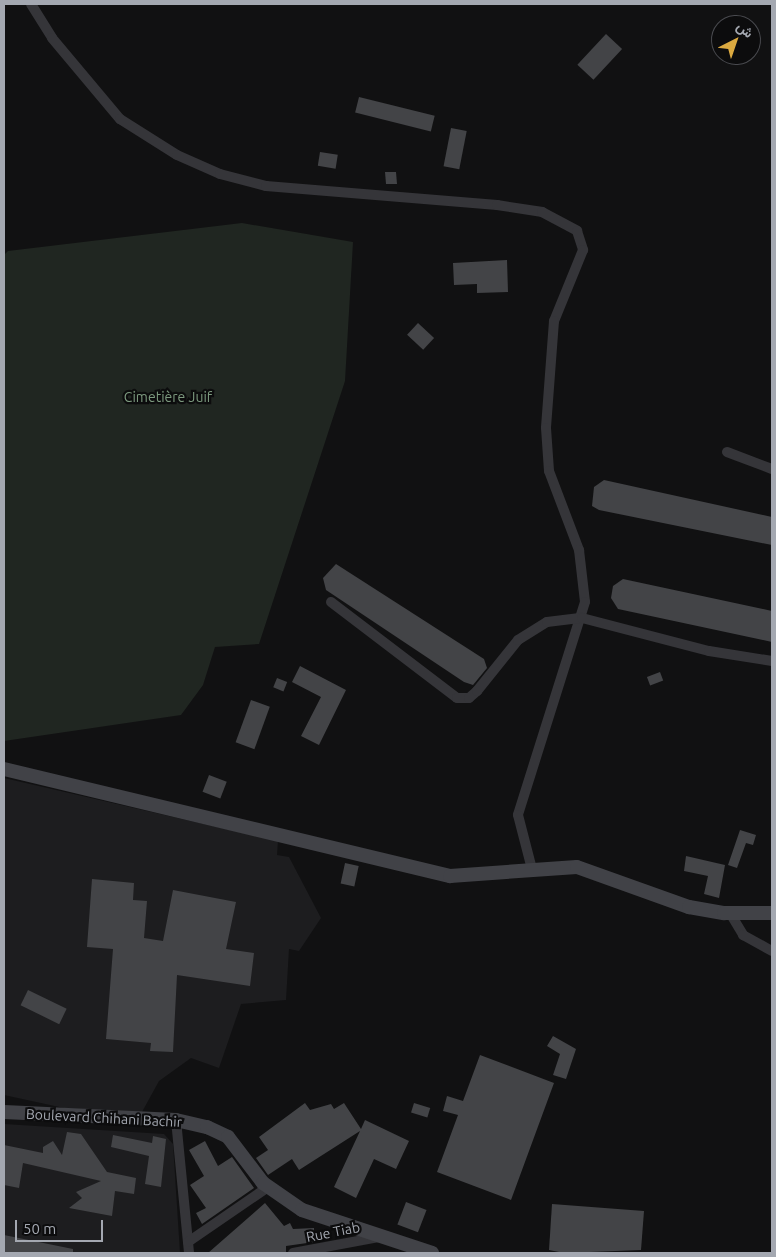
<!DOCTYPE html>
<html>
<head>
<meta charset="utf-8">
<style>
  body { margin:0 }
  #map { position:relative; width:776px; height:1257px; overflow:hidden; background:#111112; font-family:Ubuntu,Vazirmatn,sans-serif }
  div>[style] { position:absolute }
  .built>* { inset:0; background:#1d1d1f }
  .green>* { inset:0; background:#202621 }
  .building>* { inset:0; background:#434447; transform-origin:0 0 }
  .street>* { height:10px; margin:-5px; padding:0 5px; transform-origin:5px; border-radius:5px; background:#353539 }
  .secondary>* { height:14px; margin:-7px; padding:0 7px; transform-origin:7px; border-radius:7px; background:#414247 }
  span { translate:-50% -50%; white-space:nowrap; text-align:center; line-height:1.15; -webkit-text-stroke:4.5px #0c0c0d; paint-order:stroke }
  .park-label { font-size:14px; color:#7d9a7f }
  .street-label { font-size:14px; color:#a4a8b1 }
  .frame { position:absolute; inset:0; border:5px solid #a4a8b1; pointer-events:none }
  .north { position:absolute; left:711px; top:15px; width:50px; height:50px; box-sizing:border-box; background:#0c0c0d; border:1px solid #494a4f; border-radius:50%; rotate:41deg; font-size:14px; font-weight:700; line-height:20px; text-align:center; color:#a4a8b1 }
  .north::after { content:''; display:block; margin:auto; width:18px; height:22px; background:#dcaa40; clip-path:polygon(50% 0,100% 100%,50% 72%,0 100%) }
  .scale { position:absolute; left:15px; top:1220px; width:88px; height:22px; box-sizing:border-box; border:2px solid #a4a8b1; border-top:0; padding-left:6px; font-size:15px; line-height:18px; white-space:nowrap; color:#a4a8b1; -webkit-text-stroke:4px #0c0c0d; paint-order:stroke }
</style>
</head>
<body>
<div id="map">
  <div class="built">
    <div style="clip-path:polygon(4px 778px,278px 841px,277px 855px,289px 857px,321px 918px,299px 951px,289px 949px,286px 1000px,241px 1004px,219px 1068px,191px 1058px,159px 1081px,142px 1112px,64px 1108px,4px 1095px)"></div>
    <div style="clip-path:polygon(4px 1124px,164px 1134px,173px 1144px,180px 1253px,4px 1253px)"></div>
  </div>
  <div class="green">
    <div style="clip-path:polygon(242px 223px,353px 242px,345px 381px,259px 644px,215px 647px,203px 685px,181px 715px,4px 741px,4px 255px,8px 251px)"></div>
  </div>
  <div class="building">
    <div style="left:606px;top:34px;width:22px;height:42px;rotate:43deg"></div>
    <div style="left:359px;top:97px;width:78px;height:16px;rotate:14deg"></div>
    <div style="left:451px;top:128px;width:16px;height:39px;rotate:11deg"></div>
    <div style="left:320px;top:152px;width:18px;height:14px;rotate:9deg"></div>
    <div style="clip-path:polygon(385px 172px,396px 172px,397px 184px,386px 184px)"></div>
    <div style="clip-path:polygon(507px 260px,508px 292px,477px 293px,477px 284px,454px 285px,453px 263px)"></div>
    <div style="left:418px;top:323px;width:22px;height:16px;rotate:43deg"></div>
    <div style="clip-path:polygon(604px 480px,772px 517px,772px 545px,599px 510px,592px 506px,594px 487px)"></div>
    <div style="clip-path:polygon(336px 564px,484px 659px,487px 668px,473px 685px,464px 682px,326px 590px,323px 578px)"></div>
    <div style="clip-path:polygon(623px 579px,772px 611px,772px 642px,618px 609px,611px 598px,613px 586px)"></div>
    <div style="clip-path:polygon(300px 666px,346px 690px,319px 745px,301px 736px,321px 697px,292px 682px)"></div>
    <div style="left:660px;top:672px;width:9px;height:14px;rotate:69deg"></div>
    <div style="left:277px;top:678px;width:11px;height:10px;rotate:22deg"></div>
    <div style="left:251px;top:700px;width:20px;height:45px;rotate:20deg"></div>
    <div style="left:209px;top:775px;width:19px;height:18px;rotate:21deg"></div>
    <div style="clip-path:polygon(740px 830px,756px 835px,753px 845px,746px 843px,737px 868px,728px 865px)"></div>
    <div style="clip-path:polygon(686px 856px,725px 865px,719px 898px,704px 894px,708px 876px,684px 871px)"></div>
    <div style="left:345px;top:863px;width:14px;height:21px;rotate:12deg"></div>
    <div style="clip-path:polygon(92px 879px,134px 883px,133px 900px,147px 901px,144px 938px,163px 941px,173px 890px,236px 902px,226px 949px,254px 953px,250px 986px,177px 975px,173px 1052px,150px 1051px,151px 1043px,106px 1039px,113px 949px,87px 947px)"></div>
    <div style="left:28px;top:990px;width:43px;height:17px;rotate:26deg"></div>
    <div style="clip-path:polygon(553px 1036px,576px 1049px,566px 1079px,553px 1075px,560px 1054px,547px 1046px)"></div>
    <div style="clip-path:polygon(480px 1055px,554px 1083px,511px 1200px,437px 1172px,458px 1115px,443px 1111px,447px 1096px,463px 1101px)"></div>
    <div style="clip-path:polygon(305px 1103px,310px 1110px,331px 1104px,334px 1109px,344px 1103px,361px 1129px,365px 1120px,409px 1141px,396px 1169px,374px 1159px,356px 1198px,334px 1187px,360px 1131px,299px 1170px,292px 1159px,268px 1175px,256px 1158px,268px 1150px,259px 1137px)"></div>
    <div style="left:414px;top:1103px;width:17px;height:10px;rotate:17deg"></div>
    <div style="clip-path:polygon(67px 1132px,81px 1134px,107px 1172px,136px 1178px,134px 1194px,115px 1191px,112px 1216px,69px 1208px,82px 1198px,76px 1192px,101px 1181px,23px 1163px,19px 1188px,4px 1185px,4px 1145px,43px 1153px,43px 1147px,53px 1141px,62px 1155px)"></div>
    <div style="clip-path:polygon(113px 1135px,152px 1143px,153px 1136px,166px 1139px,161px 1187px,145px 1184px,149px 1156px,111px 1147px)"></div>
    <div style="clip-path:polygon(205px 1141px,218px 1166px,232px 1157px,254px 1188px,202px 1224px,196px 1213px,206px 1208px,190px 1185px,204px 1176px,189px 1150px)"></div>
    <div style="left:406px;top:1202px;width:22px;height:24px;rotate:21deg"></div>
    <div style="clip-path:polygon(265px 1203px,284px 1226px,290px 1223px,293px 1229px,314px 1228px,314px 1242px,286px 1246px,286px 1253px,208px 1253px)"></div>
    <div style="clip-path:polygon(552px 1204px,644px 1211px,641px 1250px,564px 1253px,549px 1250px)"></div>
    <div style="clip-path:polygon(4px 1235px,73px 1249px,73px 1253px,4px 1253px)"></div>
  </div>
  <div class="street">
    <div style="left:31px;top:4px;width:40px;rotate:58deg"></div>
    <div style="left:52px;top:38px;width:106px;rotate:50deg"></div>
    <div style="left:120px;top:119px;width:67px;rotate:32.3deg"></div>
    <div style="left:177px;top:155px;width:47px;rotate:23.8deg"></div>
    <div style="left:220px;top:174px;width:48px;rotate:14.6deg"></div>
    <div style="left:266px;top:186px;width:232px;rotate:4.7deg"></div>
    <div style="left:497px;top:205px;width:46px;rotate:8.8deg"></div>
    <div style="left:542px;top:212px;width:40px;rotate:28deg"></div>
    <div style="left:577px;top:231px;width:20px;rotate:72deg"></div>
    <div style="left:583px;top:250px;width:77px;rotate:112.2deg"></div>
    <div style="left:554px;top:321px;width:107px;rotate:94.3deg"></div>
    <div style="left:546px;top:428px;width:43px;rotate:86deg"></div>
    <div style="left:549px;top:471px;width:85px;rotate:69.2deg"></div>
    <div style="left:579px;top:550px;width:52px;rotate:83.4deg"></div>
    <div style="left:585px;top:602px;width:223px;rotate:107.5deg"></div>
    <div style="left:518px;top:815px;width:56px;rotate:75.5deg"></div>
    <div style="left:727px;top:452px;width:48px;rotate:20.7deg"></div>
    <div style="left:331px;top:602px;width:158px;rotate:37.3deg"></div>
    <div style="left:457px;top:698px;width:12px"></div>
    <div style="left:469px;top:698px;width:11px;rotate:-41deg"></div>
    <div style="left:477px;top:691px;width:65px;rotate:-51.2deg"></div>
    <div style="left:518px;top:640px;width:34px;rotate:-32deg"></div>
    <div style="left:547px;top:622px;width:35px;rotate:-7deg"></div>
    <div style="left:582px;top:618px;width:131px;rotate:14.6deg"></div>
    <div style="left:709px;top:651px;width:64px;rotate:9deg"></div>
    <div style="left:730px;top:913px;width:26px;rotate:59deg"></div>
    <div style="left:743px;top:935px;width:33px;rotate:29deg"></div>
    <div style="left:176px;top:1120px;width:134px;rotate:84.4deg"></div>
    <div style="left:188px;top:1242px;width:97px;rotate:-34.5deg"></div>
    <div style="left:293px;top:1253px;width:87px;rotate:-10.5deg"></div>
  </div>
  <div class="secondary">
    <div style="left:4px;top:769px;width:459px;rotate:13.5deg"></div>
    <div style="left:450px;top:876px;width:127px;rotate:-4.1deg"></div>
    <div style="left:577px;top:867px;width:119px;rotate:19.7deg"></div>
    <div style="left:689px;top:907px;width:36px;rotate:10deg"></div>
    <div style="left:724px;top:913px;width:48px"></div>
    <div style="left:4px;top:1112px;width:172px;rotate:2.7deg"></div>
    <div style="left:176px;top:1120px;width:32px;rotate:13deg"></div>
    <div style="left:207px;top:1127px;width:23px;rotate:25deg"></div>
    <div style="left:228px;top:1137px;width:58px;rotate:52.7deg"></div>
    <div style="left:263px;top:1183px;width:47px;rotate:34.7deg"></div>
    <div style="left:302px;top:1210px;width:137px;rotate:18.3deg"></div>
  </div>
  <div class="park-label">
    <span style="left:168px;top:397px">Cimetière Juif</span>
  </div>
  <div class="street-label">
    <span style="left:104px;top:1118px;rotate:3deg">Boulevard Chihani Bachir</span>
    <span style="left:333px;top:1232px;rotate:-11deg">Rue Tiab</span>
  </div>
  <div class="frame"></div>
  <div class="north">ش</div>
  <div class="scale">50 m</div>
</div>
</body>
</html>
